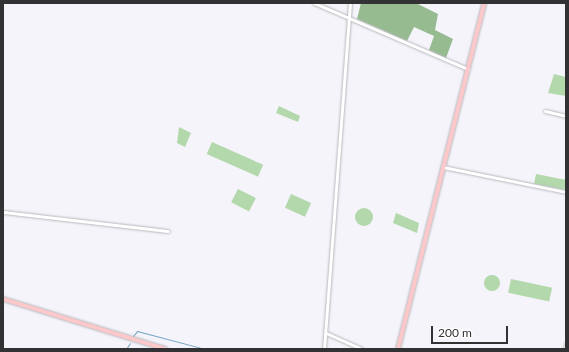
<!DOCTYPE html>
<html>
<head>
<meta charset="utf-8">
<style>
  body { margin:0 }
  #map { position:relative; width:569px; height:352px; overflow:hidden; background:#f4f4fa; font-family:Lato,sans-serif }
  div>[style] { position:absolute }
  .green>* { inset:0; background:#b3d8ac; transform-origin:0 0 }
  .round { border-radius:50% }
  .forest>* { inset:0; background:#97bb90 }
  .stream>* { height:1px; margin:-0.5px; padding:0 0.5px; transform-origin:0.5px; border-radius:0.5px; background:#6fa0c2 }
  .roads { filter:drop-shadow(0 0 1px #b8b8be) drop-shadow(0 0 1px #b8b8be) }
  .minor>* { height:3px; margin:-1.5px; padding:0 1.5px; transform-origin:1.5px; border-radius:1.5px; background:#fff }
  .major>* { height:4px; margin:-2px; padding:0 2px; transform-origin:2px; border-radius:2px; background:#fdc8ca }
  span { translate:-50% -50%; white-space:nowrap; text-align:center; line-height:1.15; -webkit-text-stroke:4px #fff; paint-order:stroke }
  .frame { position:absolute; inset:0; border:4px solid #323235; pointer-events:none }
  .scale { position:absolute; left:431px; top:326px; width:77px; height:18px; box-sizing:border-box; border:2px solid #323235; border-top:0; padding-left:5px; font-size:12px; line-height:14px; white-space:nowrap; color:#323235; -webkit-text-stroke:3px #fff; paint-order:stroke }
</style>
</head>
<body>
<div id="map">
  <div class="green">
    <div style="clip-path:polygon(554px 74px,566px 77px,566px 96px,548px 93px)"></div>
    <div style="clip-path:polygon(279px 106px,300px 116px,298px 122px,276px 113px)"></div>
    <div style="clip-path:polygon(179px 127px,191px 133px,185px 147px,177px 143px)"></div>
    <div style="left:212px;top:142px;width:56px;height:13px;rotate:24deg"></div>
    <div style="left:536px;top:174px;width:31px;height:10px;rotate:11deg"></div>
    <div style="left:238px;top:189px;width:20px;height:15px;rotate:27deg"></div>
    <div style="left:291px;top:194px;width:22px;height:15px;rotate:24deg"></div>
    <div class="round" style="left:355px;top:208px;width:18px;height:18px"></div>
    <div style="clip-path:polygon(396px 213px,419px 223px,417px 233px,393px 223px)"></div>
    <div class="round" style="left:484px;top:275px;width:16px;height:16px"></div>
    <div style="left:511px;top:279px;width:42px;height:14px;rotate:12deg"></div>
  </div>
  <div class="forest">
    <div style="clip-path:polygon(361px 3px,416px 3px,438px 14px,435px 30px,453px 39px,446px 58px,429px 50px,434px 36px,414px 27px,407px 41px,357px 19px)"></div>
  </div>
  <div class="stream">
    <div style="left:133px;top:336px;width:6px;rotate:-51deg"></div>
    <div style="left:137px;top:331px;width:70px;rotate:14.8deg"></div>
    <div style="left:3px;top:349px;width:29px"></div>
    <div style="left:124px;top:349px;width:1px"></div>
    <div style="left:126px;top:349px;width:7px;rotate:-56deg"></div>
  </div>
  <div class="roads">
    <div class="minor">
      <div style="left:314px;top:3px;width:168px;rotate:23.2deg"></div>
      <div style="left:545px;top:111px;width:22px;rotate:13deg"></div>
      <div style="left:443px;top:167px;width:126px;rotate:11.5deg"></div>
      <div style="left:3px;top:212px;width:166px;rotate:6.6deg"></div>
      <div style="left:326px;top:333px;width:39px;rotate:24deg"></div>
      <div style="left:324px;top:349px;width:347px;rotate:-85.7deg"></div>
      <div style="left:565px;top:349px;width:5px;rotate:-79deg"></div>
    </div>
    <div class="major">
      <div style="left:3px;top:299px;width:170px;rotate:17.1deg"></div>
      <div style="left:398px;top:349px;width:357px;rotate:-76deg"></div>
    </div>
  </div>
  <div class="frame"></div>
  <div class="scale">200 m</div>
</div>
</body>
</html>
